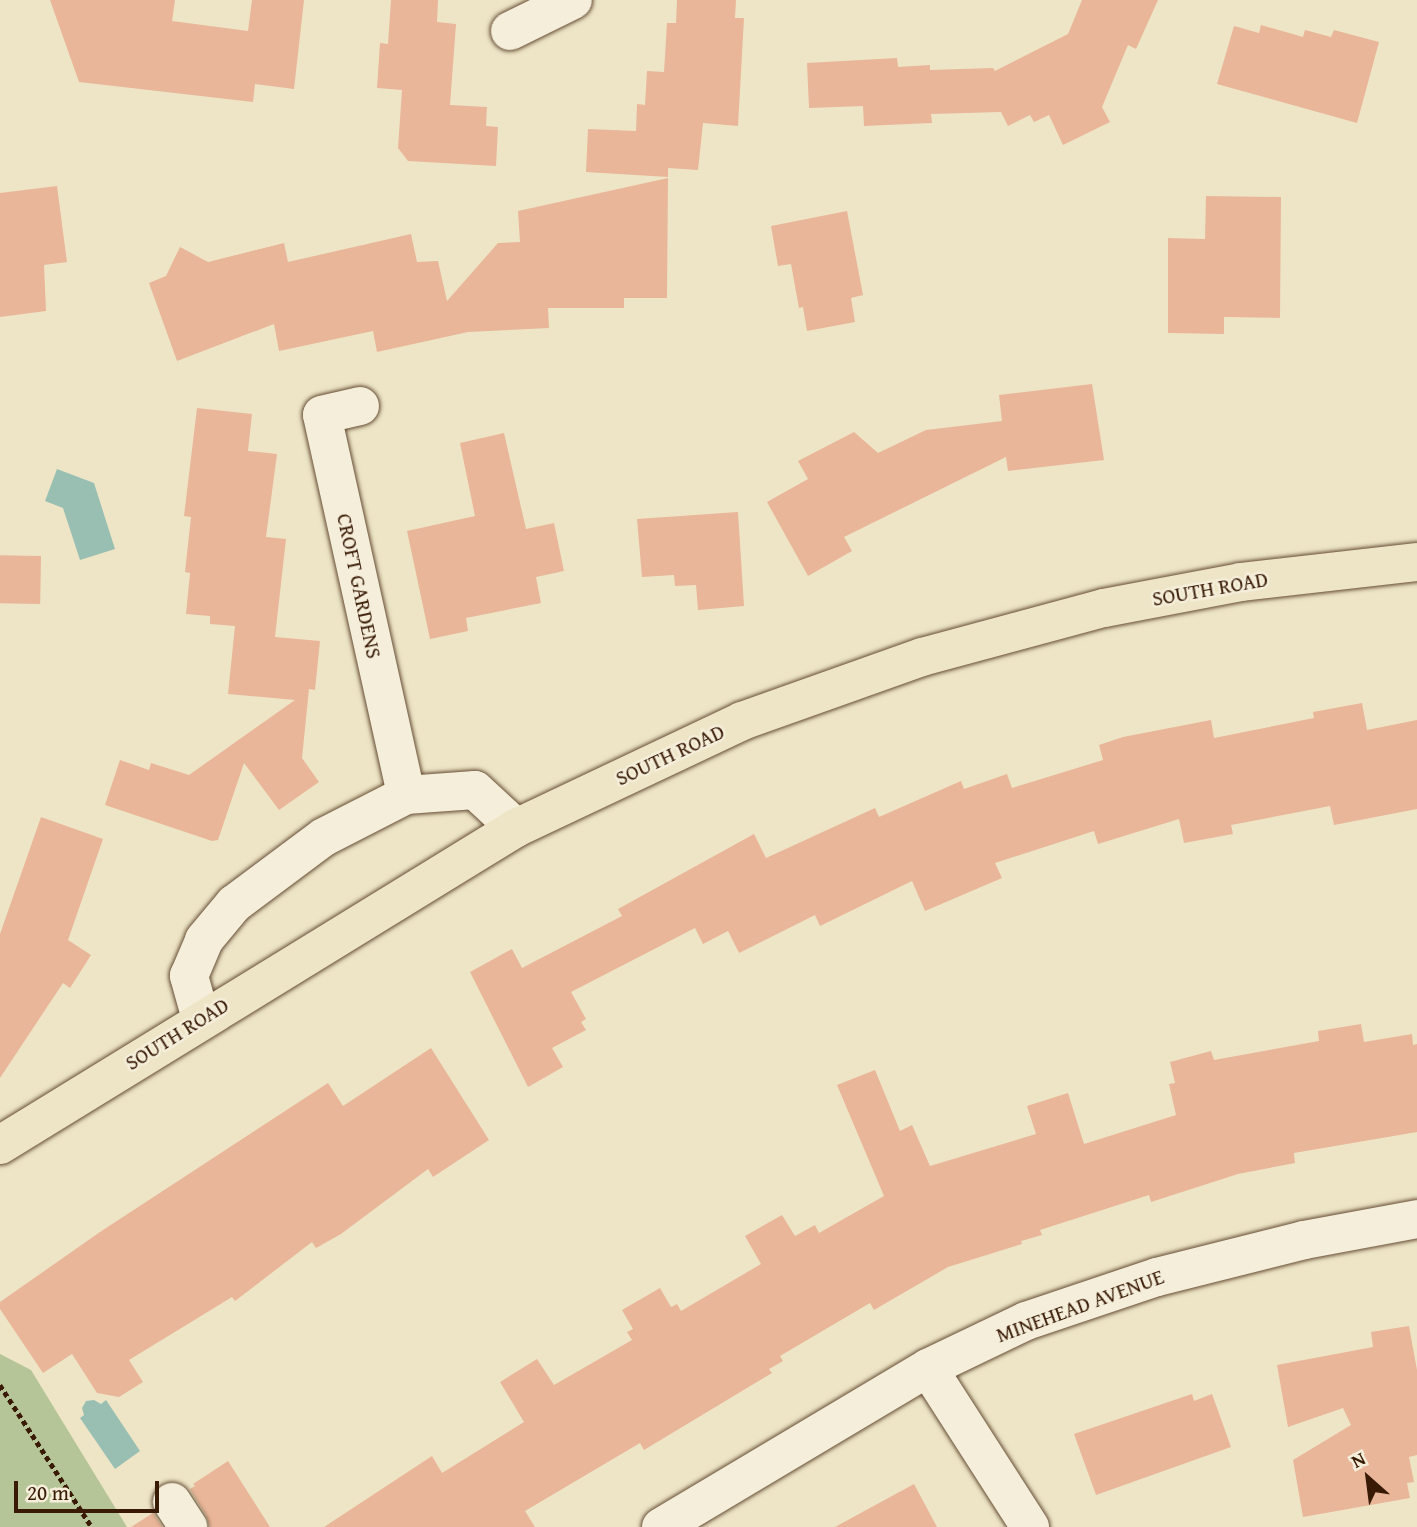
<!DOCTYPE html>
<html>
<head>
<meta charset="utf-8">
<style>
  body { margin:0 }
  #map { position:relative; width:1417px; height:1527px; overflow:hidden; background:#eee5c6; font-family:"Gentium Book Plus",serif }
  div>[style] { position:absolute }
  .green>* { inset:0; background:#b6c597 }
  .water>* { inset:0; background:#99bfb3 }
  .building>* { inset:0; background:#e9b699; transform-origin:0 0 }
  .path>* { height:4.5px; margin-top:-2.25px; transform-origin:0; background:repeating-linear-gradient(90deg,#391a05 0 5px,transparent 0 8.5px) }
  .roads { filter:drop-shadow(0 0 2px #664d35) drop-shadow(0 0 2px #664d35) }
  .minor>* { height:38px; margin:-19px; padding:0 19px; transform-origin:19px; border-radius:19px; background:#f4eeda }
  .major>* { height:38px; margin:-19px; padding:0 19px; transform-origin:19px; border-radius:19px; background:#eee5c6 }
  span { translate:-50% -50%; white-space:nowrap; text-align:center; line-height:1.15; -webkit-text-stroke:5px #f4eeda; paint-order:stroke }
  .street-label { font-size:21px; color:#391a05 }
  .north { position:absolute; left:1333px; top:1443px; width:70px; height:70px; -webkit-text-stroke:5px #f4eeda; paint-order:stroke; rotate:332deg; font-size:19px; font-weight:700; line-height:28px; text-align:center; color:#391a05 }
  .north::after { content:''; display:block; margin:auto; width:24px; height:32px; background:#391a05; clip-path:polygon(50% 0,100% 100%,50% 72%,0 100%) }
  .scale { position:absolute; left:14px; top:1481px; width:145px; height:32px; box-sizing:border-box; border:4px solid #391a05; border-top:0; padding-left:9px; font-size:21px; line-height:24px; white-space:nowrap; color:#391a05; -webkit-text-stroke:5px #f4eeda; paint-order:stroke }
</style>
</head>
<body>
<div id="map">
  <div class="green">
    <div style="clip-path:polygon(0 1354px,31px 1370px,127px 1527px,0 1527px)"></div>
  </div>
  <div class="water">
    <div style="clip-path:polygon(57px 469px,94px 483px,115px 549px,80px 560px,63px 508px,45px 501px)"></div>
    <div style="clip-path:polygon(94px 1400px,101px 1404px,106px 1400px,140px 1451px,115px 1469px,80px 1418px,84px 1415px,82px 1408px,86px 1401px)"></div>
  </div>
  <div class="building">
    <div style="clip-path:polygon(50px 0,175px 0,172px 21px,248px 31px,252px 0,304px 0,294px 89px,255px 84px,253px 102px,79px 82px)"></div>
    <div style="clip-path:polygon(391px 0,438px 0,437px 22px,456px 24px,450px 105px,487px 107px,486px 126px,498px 127px,496px 166px,408px 161px,398px 148px,402px 90px,377px 88px,380px 43px,388px 44px)"></div>
    <div style="clip-path:polygon(677px 0,736px 0,735px 18px,744px 18px,738px 126px,703px 123px,698px 170px,668px 168px,668px 177px,586px 172px,588px 129px,636px 131px,637px 104px,645px 105px,647px 71px,664px 72px,667px 23px,676px 23px)"></div>
    <div style="clip-path:polygon(1082px 0,1158px 0,1136px 49px,1128px 45px,1102px 107px,1110px 122px,1063px 145px,1049px 115px,1034px 122px,1030px 115px,1008px 126px,1001px 112px,931px 114px,932px 123px,864px 126px,863px 106px,809px 108px,807px 63px,897px 58px,898px 67px,930px 65px,930px 70px,993px 68px,995px 71px,1068px 34px)"></div>
    <div style="clip-path:polygon(1261px 25px,1303px 37px,1305px 30px,1331px 37px,1334px 30px,1379px 42px,1357px 123px,1217px 84px,1234px 26px,1259px 33px)"></div>
    <div style="clip-path:polygon(668px 178px,667px 298px,624px 298px,624px 308px,548px 308px,549px 328px,468px 332px,377px 352px,373px 331px,279px 351px,274px 324px,177px 361px,149px 283px,166px 276px,180px 247px,208px 262px,284px 243px,288px 262px,411px 234px,417px 262px,438px 261px,447px 301px,498px 243px,520px 242px,518px 211px)"></div>
    <div style="clip-path:polygon(57px 186px,67px 262px,44px 265px,46px 311px,0 317px,0 193px)"></div>
    <div style="clip-path:polygon(1206px 196px,1281px 197px,1280px 318px,1224px 317px,1224px 334px,1168px 333px,1168px 238px,1205px 239px)"></div>
    <div style="clip-path:polygon(847px 211px,863px 295px,851px 298px,855px 322px,807px 331px,803px 307px,799px 308px,791px 264px,778px 266px,771px 226px)"></div>
    <div style="clip-path:polygon(1092px 384px,1104px 460px,1008px 471px,1006px 457px,844px 537px,852px 551px,808px 576px,767px 502px,808px 479px,798px 461px,854px 432px,878px 453px,926px 430px,1002px 421px,999px 395px)"></div>
    <div style="clip-path:polygon(197px 408px,252px 414px,248px 451px,277px 454px,266px 537px,286px 539px,275px 637px,320px 641px,315px 690px,309px 689px,302px 758px,319px 782px,279px 810px,244px 763px,218px 840px,212px 841px,105px 805px,120px 760px,149px 770px,151px 763px,189px 775px,295px 700px,228px 694px,235px 626px,210px 624px,210px 616px,186px 614px,190px 573px,185px 572px,191px 517px,184px 516px)"></div>
    <div style="clip-path:polygon(504px 433px,526px 529px,554px 523px,564px 571px,536px 577px,541px 603px,466px 618px,468px 631px,430px 639px,407px 531px,475px 516px,460px 443px)"></div>
    <div style="clip-path:polygon(738px 512px,744px 606px,698px 610px,696px 585px,675px 586px,674px 575px,642px 577px,637px 519px)"></div>
    <div style="left:41px;top:556px;width:48px;height:41px;rotate:91deg"></div>
    <div style="clip-path:polygon(1362px 703px,1367px 730px,1417px 720px,1417px 809px,1334px 825px,1330px 806px,1231px 825px,1233px 834px,1184px 843px,1179px 819px,1098px 844px,1094px 831px,995px 863px,1002px 878px,925px 911px,912px 881px,820px 926px,815px 915px,739px 953px,728px 931px,703px 944px,695px 928px,571px 992px,586px 1019px,581px 1022px,586px 1030px,552px 1048px,563px 1067px,528px 1087px,470px 972px,512px 949px,522px 968px,622px 916px,618px 909px,754px 834px,766px 858px,875px 808px,879px 817px,961px 781px,964px 789px,1007px 774px,1012px 788px,1103px 760px,1099px 745px,1123px 737px,1211px 720px,1214px 738px,1314px 718px,1313px 712px)"></div>
    <div style="clip-path:polygon(41px 817px,103px 839px,68px 940px,91px 955px,70px 988px,63px 983px,0 1078px,0 934px)"></div>
    <div style="clip-path:polygon(1361px 1024px,1364px 1042px,1412px 1034px,1413px 1045px,1417px 1044px,1417px 1132px,1294px 1153px,1295px 1163px,1238px 1174px,1151px 1202px,1149px 1195px,1040px 1230px,1042px 1235px,1021px 1241px,1022px 1244px,948px 1267px,874px 1310px,870px 1303px,780px 1356px,783px 1361px,769px 1369px,772px 1373px,644px 1450px,640px 1443px,525px 1511px,535px 1527px,324px 1527px,432px 1456px,442px 1473px,524px 1422px,500px 1382px,537px 1359px,554px 1385px,632px 1340px,627px 1332px,633px 1329px,622px 1310px,660px 1288px,671px 1307px,677px 1304px,681px 1311px,761px 1264px,745px 1236px,782px 1215px,795px 1236px,815px 1225px,819px 1233px,884px 1196px,837px 1085px,875px 1070px,900px 1131px,912px 1125px,930px 1166px,1036px 1134px,1027px 1106px,1068px 1093px,1084px 1144px,1176px 1115px,1169px 1084px,1175px 1083px,1170px 1062px,1211px 1051px,1214px 1060px,1319px 1041px,1318px 1031px)"></div>
    <div style="clip-path:polygon(431px 1048px,489px 1140px,433px 1177px,428px 1169px,341px 1234px,316px 1248px,312px 1242px,235px 1301px,232px 1297px,129px 1360px,143px 1382px,119px 1397px,97px 1393px,72px 1354px,43px 1373px,0 1309px,0 1302px,100px 1232px,328px 1083px,343px 1106px)"></div>
    <div style="clip-path:polygon(1409px 1326px,1417px 1370px,1417px 1455px,1409px 1457px,1414px 1482px,1407px 1483px,1410px 1498px,1303px 1517px,1293px 1460px,1351px 1425px,1343px 1408px,1288px 1427px,1277px 1365px,1373px 1347px,1371px 1332px)"></div>
    <div style="clip-path:polygon(1192px 1394px,1194px 1401px,1212px 1394px,1231px 1447px,1096px 1495px,1074px 1434px)"></div>
    <div style="clip-path:polygon(228px 1461px,270px 1527px,210px 1527px,206px 1515px,190px 1489px,195px 1486px,193px 1484px)"></div>
    <div style="clip-path:polygon(914px 1484px,937px 1527px,835px 1527px)"></div>
    <div style="clip-path:polygon(153px 1513px,162px 1527px,131px 1527px)"></div>
  </div>
  <div class="path">
    <div style="left:0;top:1385px;width:169px;rotate:57.1deg"></div>
  </div>
  <div class="roads">
    <div class="minor">
      <div style="left:510px;top:31px;width:70px;rotate:-26.2deg"></div>
      <div style="left:360px;top:406px;width:39px;rotate:167deg"></div>
      <div style="left:322px;top:415px;width:389px;rotate:77.5deg"></div>
      <div style="left:201px;top:1019px;width:45px;rotate:-105.6deg"></div>
      <div style="left:189px;top:976px;width:39px;rotate:-67deg"></div>
      <div style="left:204px;top:940px;width:47px;rotate:-50.2deg"></div>
      <div style="left:234px;top:904px;width:112px;rotate:-36.7deg"></div>
      <div style="left:324px;top:837px;width:92px;rotate:-27.1deg"></div>
      <div style="left:406px;top:795px;width:69px;rotate:-4.1deg"></div>
      <div style="left:475px;top:790px;width:56px;rotate:42.8deg"></div>
      <div style="left:928px;top:1368px;width:189px;rotate:57.3deg"></div>
      <div style="left:172px;top:1502px;width:30px;rotate:57deg"></div>
      <div style="left:661px;top:1527px;width:311px;rotate:-30.8deg"></div>
      <div style="left:928px;top:1368px;width:109px;rotate:-25.6deg"></div>
      <div style="left:1026px;top:1321px;width:138px;rotate:-18.6deg"></div>
      <div style="left:1157px;top:1277px;width:152px;rotate:-14.1deg"></div>
      <div style="left:1304px;top:1240px;width:115px;rotate:-10.5deg"></div>
    </div>
    <div class="major">
      <div style="left:0;top:1145px;width:606px;rotate:-31.56deg"></div>
      <div style="left:516px;top:828px;width:250px;rotate:-25.3deg"></div>
      <div style="left:742px;top:721px;width:191px;rotate:-19.6deg"></div>
      <div style="left:922px;top:657px;width:188px;rotate:-15.1deg"></div>
      <div style="left:1104px;top:608px;width:139px;rotate:-10.7deg"></div>
      <div style="left:1241px;top:582px;width:177px;rotate:-6.5deg"></div>
    </div>
  </div>
  <div class="street-label">
    <span style="left:359px;top:586px;rotate:78deg">CROFT GARDENS</span>
    <span style="left:1210px;top:589px;rotate:-10deg">SOUTH ROAD</span>
    <span style="left:670px;top:755px;rotate:-25deg">SOUTH ROAD</span>
    <span style="left:177px;top:1034px;rotate:-32deg">SOUTH ROAD</span>
    <span style="left:1080px;top:1306px;rotate:-20deg">MINEHEAD AVENUE</span>
  </div>
  <div class="north">N</div>
  <div class="scale">20 m</div>
</div>
</body>
</html>
